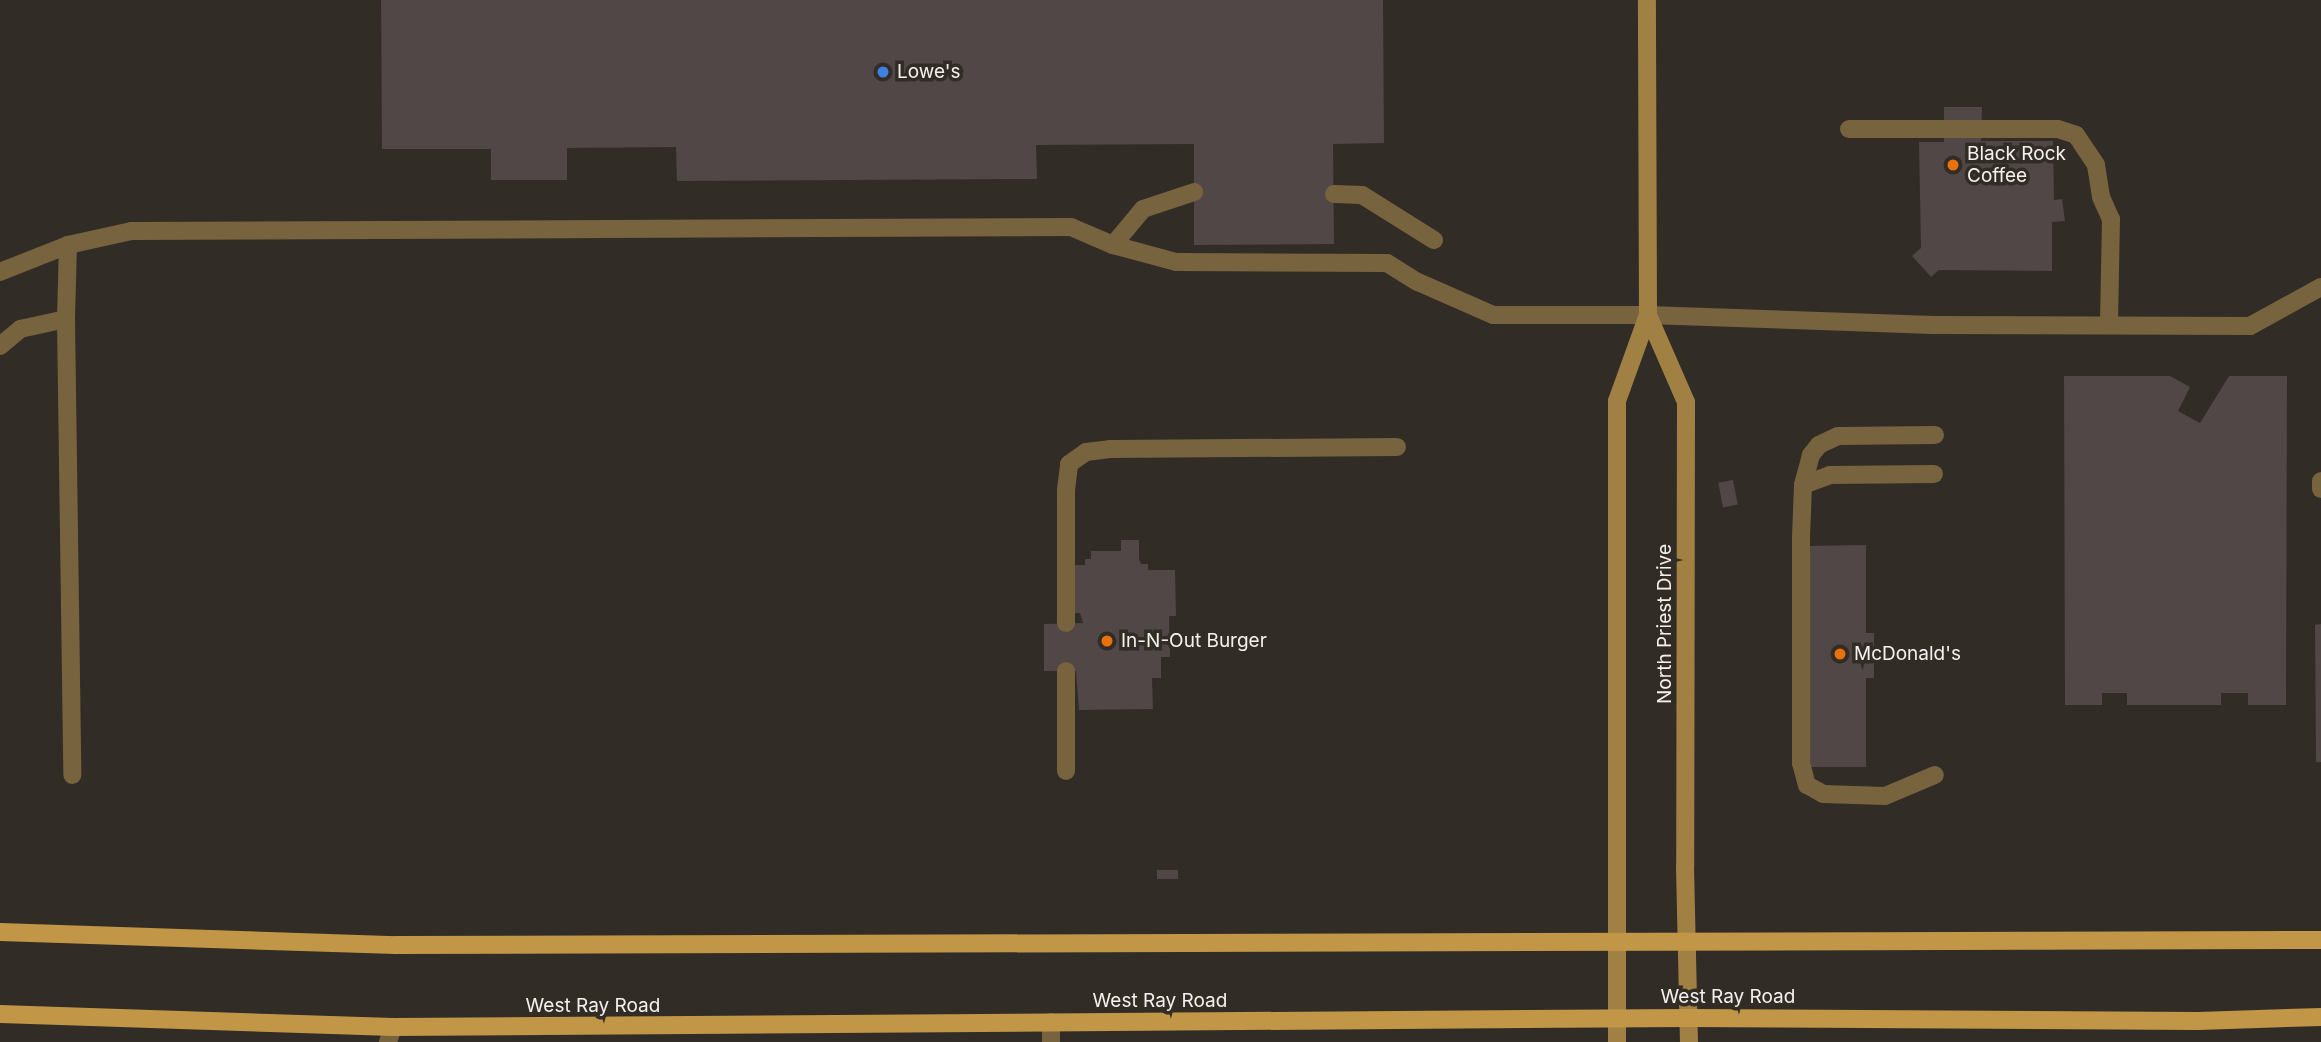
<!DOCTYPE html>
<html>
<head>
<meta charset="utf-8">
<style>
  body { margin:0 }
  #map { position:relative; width:2321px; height:1042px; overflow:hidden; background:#322c27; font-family:Inter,sans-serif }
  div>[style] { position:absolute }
  .building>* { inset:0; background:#504746; transform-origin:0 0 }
  .lane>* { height:18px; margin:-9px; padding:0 9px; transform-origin:9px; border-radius:9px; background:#78633f }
  .secondary>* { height:18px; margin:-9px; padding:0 9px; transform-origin:9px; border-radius:9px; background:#a18044 }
  .primary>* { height:18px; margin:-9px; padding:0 9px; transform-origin:9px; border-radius:9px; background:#c19646 }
  .dots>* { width:19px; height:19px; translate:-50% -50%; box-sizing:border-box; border:4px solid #322c27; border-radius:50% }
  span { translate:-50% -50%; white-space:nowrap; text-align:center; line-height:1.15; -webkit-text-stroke:7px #322c27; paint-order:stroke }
  .poi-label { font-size:19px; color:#f4f1ed }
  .left { translate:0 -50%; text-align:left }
  .street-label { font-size:19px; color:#f4f1ed }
</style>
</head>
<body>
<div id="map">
  <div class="building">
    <div style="clip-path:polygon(381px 0,1383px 0,1384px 143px,1333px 144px,1334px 244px,1194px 245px,1194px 144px,1036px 145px,1037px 179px,677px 181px,676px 147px,567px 148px,567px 180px,491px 180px,491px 149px,382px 149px)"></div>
    <div style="clip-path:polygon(1944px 107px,1982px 107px,1981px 141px,2053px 141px,2054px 200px,2062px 199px,2065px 221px,2052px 222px,2052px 271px,1939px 270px,1931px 277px,1912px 256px,1921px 248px,1919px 142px,1944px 142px)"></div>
    <div style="clip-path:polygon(2064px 376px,2170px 376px,2190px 387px,2178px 411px,2200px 423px,2229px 376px,2287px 376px,2286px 705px,2248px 705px,2248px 693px,2221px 693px,2221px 705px,2127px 705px,2127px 693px,2102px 693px,2102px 705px,2065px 705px)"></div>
    <div style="left:1733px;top:480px;width:25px;height:15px;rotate:79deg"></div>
    <div style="clip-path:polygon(1121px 540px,1139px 540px,1139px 559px,1141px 564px,1148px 564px,1148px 570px,1175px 570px,1176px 616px,1169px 616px,1170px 657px,1161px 657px,1161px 678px,1152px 678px,1153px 709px,1079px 710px,1076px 671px,1044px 671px,1044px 624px,1083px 623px,1080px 613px,1075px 613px,1075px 565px,1085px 565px,1085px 559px,1091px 559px,1091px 551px,1121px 551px)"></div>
    <div style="clip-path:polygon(1866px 545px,1866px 633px,1874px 633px,1874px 678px,1866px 678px,1866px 767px,1804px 767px,1806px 546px)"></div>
    <div style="clip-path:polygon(2321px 624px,2321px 762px,2316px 762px,2315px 625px)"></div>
    <div style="left:1157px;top:870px;width:21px;height:9px"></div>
  </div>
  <div class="lane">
    <div style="left:1849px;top:129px;width:209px"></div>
    <div style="left:2058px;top:129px;width:19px;rotate:18deg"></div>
    <div style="left:2076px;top:135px;width:36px;rotate:56deg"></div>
    <div style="left:2096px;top:165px;width:32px;rotate:81deg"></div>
    <div style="left:2101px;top:197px;width:24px;rotate:66deg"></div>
    <div style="left:2111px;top:219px;width:106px;rotate:91.1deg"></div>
    <div style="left:1334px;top:194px;width:28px;rotate:2deg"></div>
    <div style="left:1362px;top:195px;width:85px;rotate:32deg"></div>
    <div style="left:1113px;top:245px;width:47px;rotate:-50.2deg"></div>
    <div style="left:1143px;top:209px;width:54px;rotate:-18.4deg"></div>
    <div style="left:0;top:272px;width:73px;rotate:-21.7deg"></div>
    <div style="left:68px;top:245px;width:65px;rotate:-12.5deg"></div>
    <div style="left:131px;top:231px;width:940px;rotate:-0.24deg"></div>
    <div style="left:1071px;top:227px;width:46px;rotate:23.2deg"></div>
    <div style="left:1113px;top:245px;width:65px;rotate:15.1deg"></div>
    <div style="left:1176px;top:262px;width:211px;rotate:0.3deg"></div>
    <div style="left:1387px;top:263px;width:36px;rotate:32deg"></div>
    <div style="left:1418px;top:282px;width:82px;rotate:23.7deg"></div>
    <div style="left:1493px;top:315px;width:155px"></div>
    <div style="left:1648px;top:315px;width:285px;rotate:2deg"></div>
    <div style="left:1933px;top:325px;width:317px;rotate:0.2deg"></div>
    <div style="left:2250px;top:326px;width:81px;rotate:-28.8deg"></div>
    <div style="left:66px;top:319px;width:74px;rotate:-88.5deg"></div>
    <div style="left:0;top:346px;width:26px;rotate:-40deg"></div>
    <div style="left:20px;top:329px;width:47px;rotate:-12.3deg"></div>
    <div style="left:66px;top:319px;width:456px;rotate:89.2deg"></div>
    <div style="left:1935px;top:435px;width:97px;rotate:179.4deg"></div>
    <div style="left:1838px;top:436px;width:21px;rotate:155deg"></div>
    <div style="left:1819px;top:445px;width:13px;rotate:129deg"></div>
    <div style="left:1811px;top:455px;width:31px;rotate:105deg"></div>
    <div style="left:1803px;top:485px;width:53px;rotate:92.2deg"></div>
    <div style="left:1801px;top:538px;width:225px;rotate:90deg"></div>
    <div style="left:1801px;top:763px;width:23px;rotate:75deg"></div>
    <div style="left:1807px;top:785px;width:18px;rotate:29deg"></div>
    <div style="left:1823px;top:794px;width:62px;rotate:1.8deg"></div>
    <div style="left:1885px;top:796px;width:54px;rotate:-22.8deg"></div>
    <div style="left:2321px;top:481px;width:8px;rotate:90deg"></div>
    <div style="left:1803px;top:485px;width:29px;rotate:-20deg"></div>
    <div style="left:1830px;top:475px;width:104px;rotate:-0.6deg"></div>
    <div style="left:1066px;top:623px;width:133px;rotate:-90deg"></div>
    <div style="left:1066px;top:490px;width:26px;rotate:-83deg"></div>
    <div style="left:1069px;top:464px;width:21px;rotate:-35deg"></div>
    <div style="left:1086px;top:452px;width:24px;rotate:-7deg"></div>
    <div style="left:1110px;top:449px;width:287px;rotate:-0.4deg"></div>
    <div style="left:1066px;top:671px;width:100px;rotate:90deg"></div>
    <div style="left:1051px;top:1022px;width:20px;rotate:90deg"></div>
    <div style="left:388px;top:1042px;width:16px;rotate:-72deg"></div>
  </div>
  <div class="secondary">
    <div style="left:1648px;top:315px;width:95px;rotate:66.4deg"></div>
    <div style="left:1686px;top:402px;width:465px;rotate:90.1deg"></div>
    <div style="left:1685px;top:867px;width:175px;rotate:88.7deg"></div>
    <div style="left:1617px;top:1042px;width:641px;rotate:-90deg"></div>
    <div style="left:1617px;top:401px;width:91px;rotate:-70.2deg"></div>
    <div style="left:1648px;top:315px;width:315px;rotate:-90.2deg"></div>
  </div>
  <div class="primary">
    <div style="left:0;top:932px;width:396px;rotate:1.9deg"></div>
    <div style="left:396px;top:945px;width:1925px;rotate:-0.15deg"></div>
    <div style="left:0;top:1014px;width:393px;rotate:1.9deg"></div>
    <div style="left:393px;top:1027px;width:1296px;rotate:-0.4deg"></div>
    <div style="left:1689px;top:1018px;width:509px;rotate:0.34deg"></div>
    <div style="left:2198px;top:1021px;width:123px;rotate:-1.9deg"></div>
  </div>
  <div class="dots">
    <div style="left:883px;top:72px;background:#3f7fe0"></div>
    <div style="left:1953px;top:165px;background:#e8710a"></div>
    <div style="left:1107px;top:641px;background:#e8710a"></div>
    <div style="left:1840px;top:654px;background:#e8710a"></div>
  </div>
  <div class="poi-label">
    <span class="left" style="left:897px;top:72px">Lowe's</span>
    <span class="left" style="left:1967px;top:165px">Black Rock<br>Coffee</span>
    <span class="left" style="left:1121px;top:641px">In-N-Out Burger</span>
    <span class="left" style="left:1854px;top:654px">McDonald's</span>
  </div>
  <div class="street-label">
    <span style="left:1665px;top:624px;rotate:-90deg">North Priest Drive</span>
    <span style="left:1728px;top:997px">West Ray Road</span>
    <span style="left:1160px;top:1001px">West Ray Road</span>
    <span style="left:593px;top:1006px">West Ray Road</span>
  </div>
</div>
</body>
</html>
